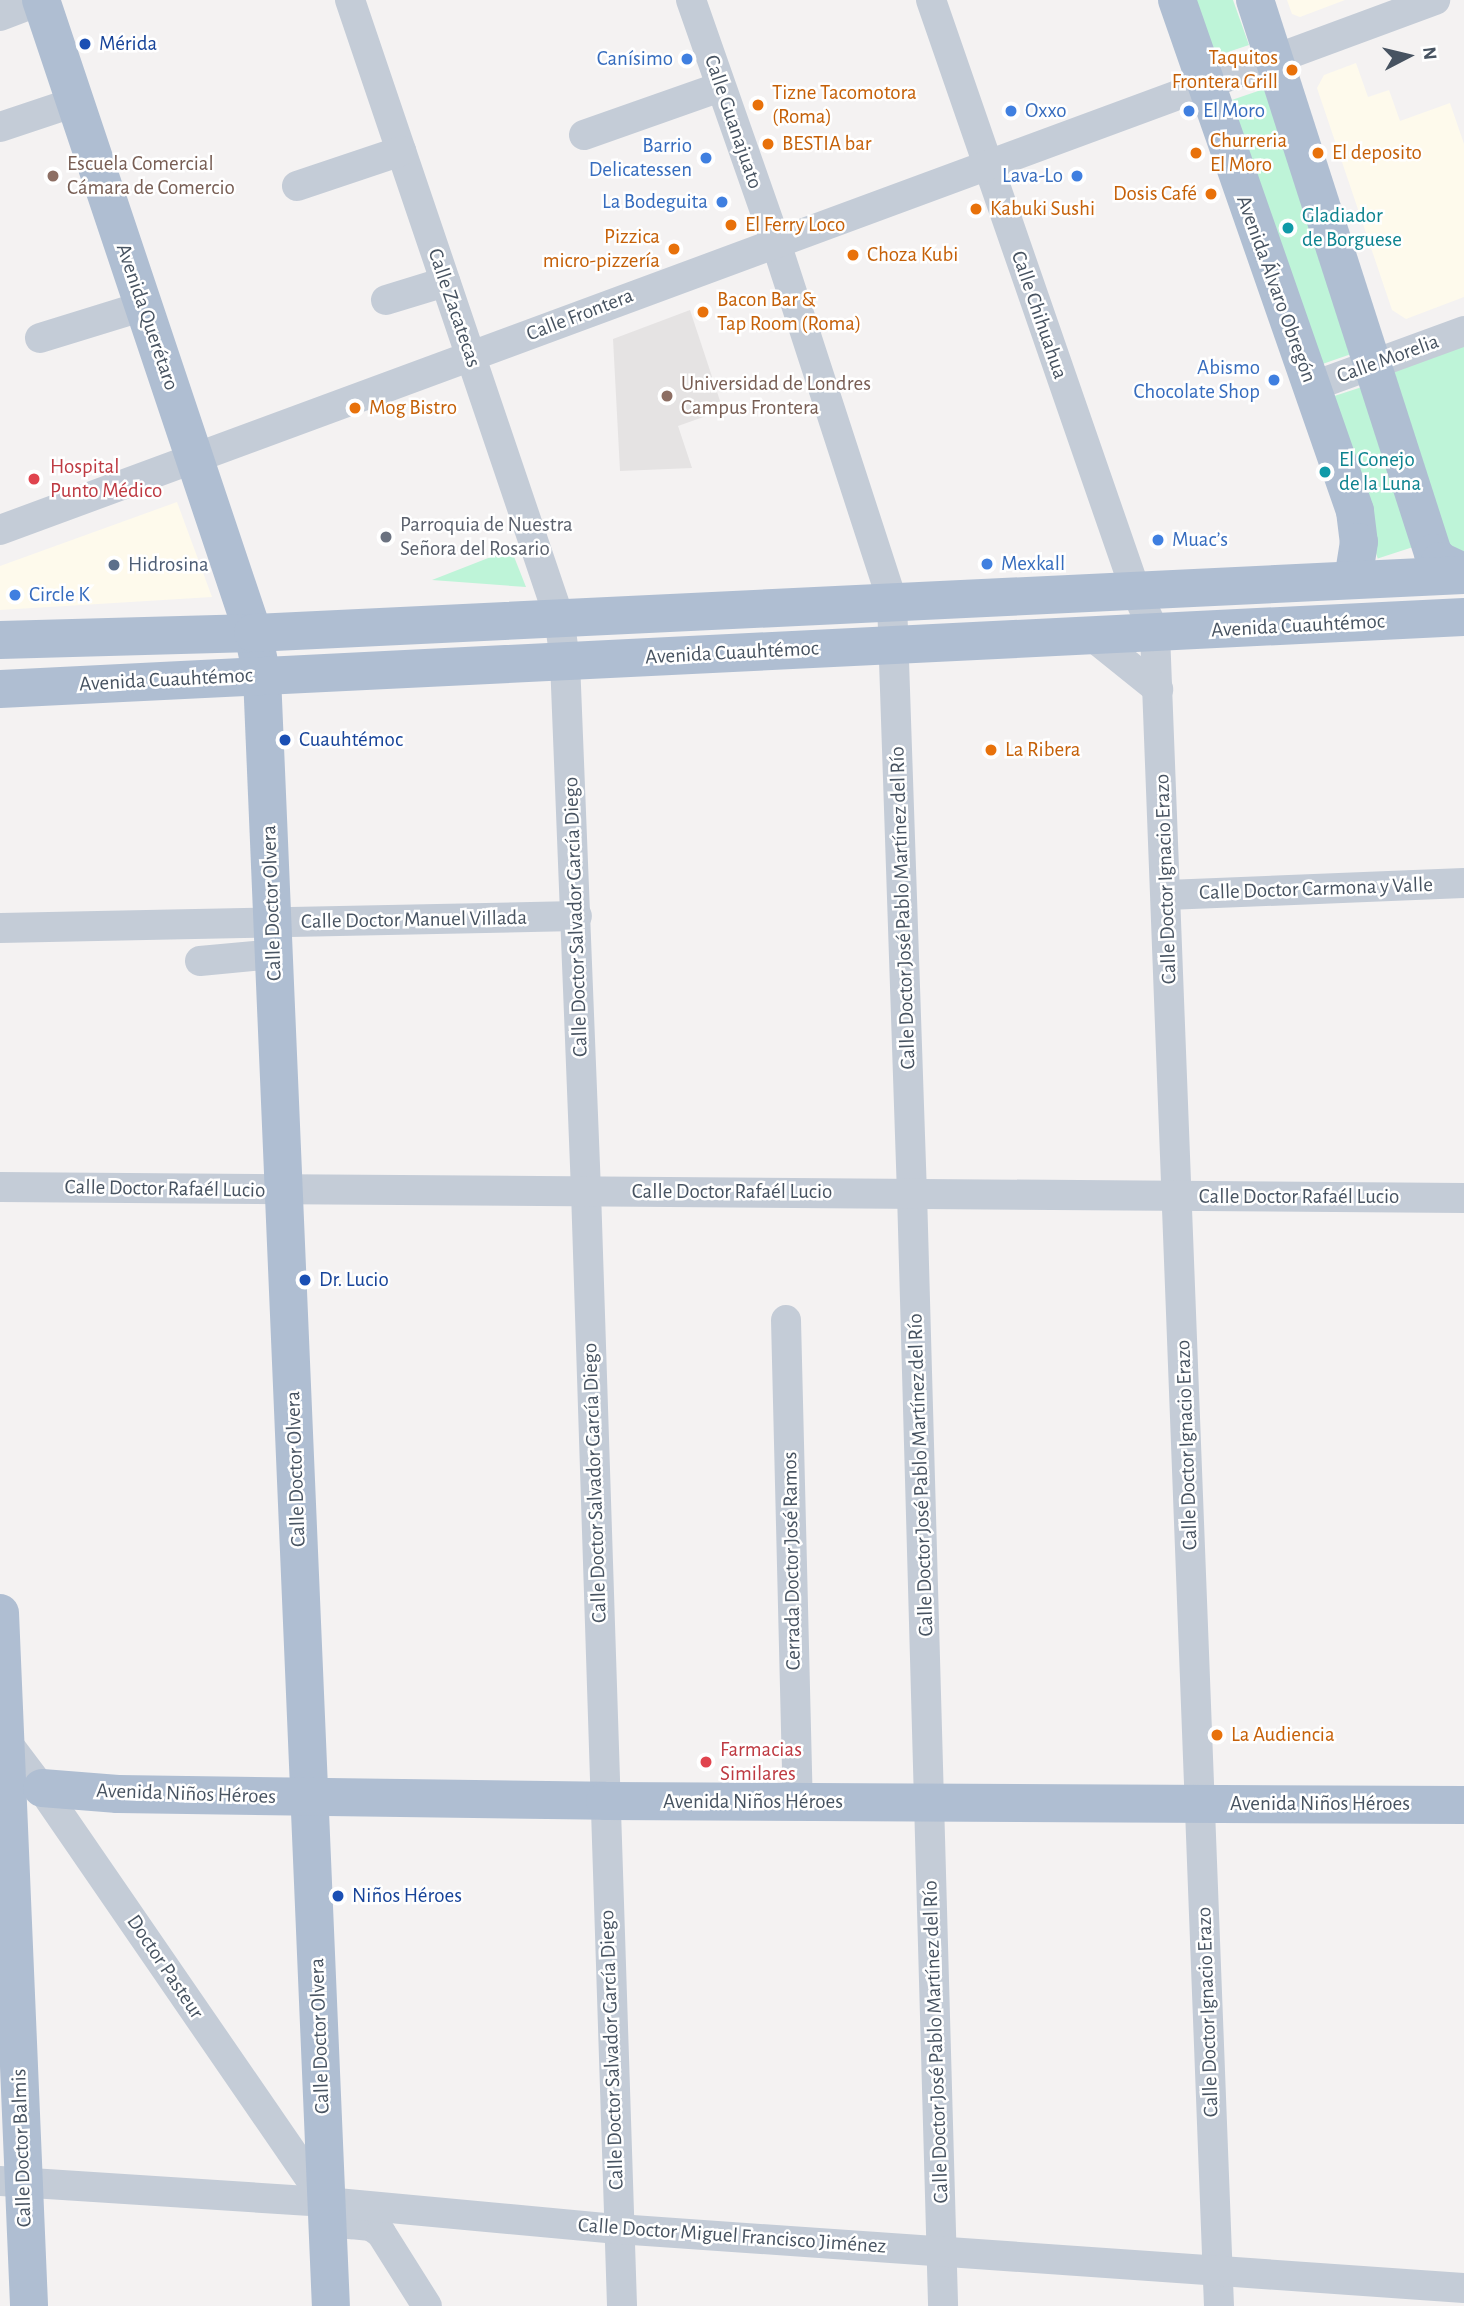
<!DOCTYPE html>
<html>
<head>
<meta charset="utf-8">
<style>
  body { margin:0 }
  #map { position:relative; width:1464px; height:2306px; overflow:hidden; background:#f4f2f2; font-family:"Alegreya Sans",sans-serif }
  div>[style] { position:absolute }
  .commercial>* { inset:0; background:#fefaec }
  .education>* { inset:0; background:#e5e3e3 }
  .green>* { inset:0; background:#bef4d8; transform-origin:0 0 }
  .minor>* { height:30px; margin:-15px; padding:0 15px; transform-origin:15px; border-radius:15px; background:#c4ccd7 }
  .major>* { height:38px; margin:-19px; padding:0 19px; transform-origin:19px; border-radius:19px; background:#afbed2 }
  .dots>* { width:19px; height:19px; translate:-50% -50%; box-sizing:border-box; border:4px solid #fff; border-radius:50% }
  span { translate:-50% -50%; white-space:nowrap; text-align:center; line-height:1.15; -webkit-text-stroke:5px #fff; paint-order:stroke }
  .transit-label { font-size:21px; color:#164399 }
  .left { translate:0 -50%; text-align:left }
  .food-label { font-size:21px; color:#c56008 }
  .right { translate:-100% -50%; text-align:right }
  .shop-label { font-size:21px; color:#366cbe }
  .street-label { font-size:21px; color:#475361 }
  .education-label { font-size:21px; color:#785e54 }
  .culture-label { font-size:21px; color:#0d838f }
  .health-label { font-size:21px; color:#be3a42 }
  .worship-label { font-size:21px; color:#5b616d }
  .service-label { font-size:21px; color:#4e5e75 }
  .north { position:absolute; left:1373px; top:21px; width:70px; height:70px; -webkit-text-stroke:5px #fff; paint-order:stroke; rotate:83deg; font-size:19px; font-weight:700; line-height:28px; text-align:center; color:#475361 }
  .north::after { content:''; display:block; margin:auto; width:24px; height:32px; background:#475361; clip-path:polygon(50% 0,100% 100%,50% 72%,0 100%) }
</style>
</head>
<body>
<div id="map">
  <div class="commercial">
    <div style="clip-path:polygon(1287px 0,1345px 0,1300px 17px,1292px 14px)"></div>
    <div style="clip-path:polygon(1356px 63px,1368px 97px,1389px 90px,1400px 121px,1450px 103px,1464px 144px,1464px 297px,1406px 319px,1392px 310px,1317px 88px,1324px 75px)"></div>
    <div style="clip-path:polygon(177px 502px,212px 597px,0 610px,0 566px)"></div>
  </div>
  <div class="education">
    <div style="clip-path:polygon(690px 310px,723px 410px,678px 426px,692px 468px,620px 471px,613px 339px)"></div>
  </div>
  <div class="green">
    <div style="clip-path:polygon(1194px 0,1233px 0,1249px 45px,1213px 57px)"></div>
    <div style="left:1264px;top:89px;width:279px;height:38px;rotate:71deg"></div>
    <div style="clip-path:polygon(1464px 342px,1464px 554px,1451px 549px,1390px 369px)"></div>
    <div style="left:1362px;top:387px;width:168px;height:38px;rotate:72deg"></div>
    <div style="clip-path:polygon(511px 549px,526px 587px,432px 580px)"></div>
  </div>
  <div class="minor">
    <div style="left:350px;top:0;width:651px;rotate:71.29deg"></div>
    <div style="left:559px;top:617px;width:44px;rotate:82.2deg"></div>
    <div style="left:565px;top:661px;width:530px;rotate:87.73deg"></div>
    <div style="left:586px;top:1191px;width:1116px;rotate:88.15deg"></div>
    <div style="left:691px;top:0;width:257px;rotate:70.7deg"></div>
    <div style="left:776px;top:243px;width:376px;rotate:72deg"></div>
    <div style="left:892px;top:601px;width:592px;rotate:88.07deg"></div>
    <div style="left:912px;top:1193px;width:1113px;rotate:88.4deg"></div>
    <div style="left:931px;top:0;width:623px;rotate:70.9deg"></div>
    <div style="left:1135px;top:589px;width:48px;rotate:65.6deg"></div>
    <div style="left:1155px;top:633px;width:1674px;rotate:87.81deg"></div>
    <div style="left:0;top:16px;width:45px;rotate:-20.9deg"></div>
    <div style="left:0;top:127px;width:79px;rotate:-18.4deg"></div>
    <div style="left:584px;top:135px;width:144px;rotate:-19.4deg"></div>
    <div style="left:297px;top:186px;width:110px;rotate:-18.6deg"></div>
    <div style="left:386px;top:300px;width:62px;rotate:-17deg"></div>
    <div style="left:40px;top:338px;width:109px;rotate:-17.1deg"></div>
    <div style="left:1311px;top:387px;width:163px;rotate:-20.1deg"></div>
    <div style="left:0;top:530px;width:1530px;rotate:-20.27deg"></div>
    <div style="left:1092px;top:636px;width:85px;rotate:38.8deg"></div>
    <div style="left:1167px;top:895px;width:297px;rotate:-2.3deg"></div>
    <div style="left:0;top:928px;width:577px;rotate:-1.19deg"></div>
    <div style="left:200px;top:961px;width:74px;rotate:-5.4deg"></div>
    <div style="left:0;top:1187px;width:1464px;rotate:0.43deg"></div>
    <div style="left:786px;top:1320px;width:483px;rotate:88.6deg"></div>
    <div style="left:2px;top:1736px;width:71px;rotate:53deg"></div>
    <div style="left:45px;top:1793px;width:496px;rotate:55.5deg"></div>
    <div style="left:326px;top:2202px;width:19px;rotate:54deg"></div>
    <div style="left:337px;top:2217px;width:16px;rotate:27deg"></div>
    <div style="left:351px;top:2224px;width:20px;rotate:6deg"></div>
    <div style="left:371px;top:2226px;width:12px;rotate:35deg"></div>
    <div style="left:381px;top:2233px;width:86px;rotate:57.8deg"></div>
    <div style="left:0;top:2181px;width:327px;rotate:3.7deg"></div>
    <div style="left:326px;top:2202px;width:293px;rotate:5.3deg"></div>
    <div style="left:618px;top:2229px;width:848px;rotate:3.99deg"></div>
  </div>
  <div class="major">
    <div style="left:41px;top:0;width:668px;rotate:71.48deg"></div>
    <div style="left:253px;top:633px;width:44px;rotate:78.2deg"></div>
    <div style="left:262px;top:676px;width:1631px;rotate:87.58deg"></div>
    <div style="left:1177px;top:0;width:541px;rotate:70.79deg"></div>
    <div style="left:1355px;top:511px;width:31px;rotate:83deg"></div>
    <div style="left:1359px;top:542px;width:38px;rotate:99deg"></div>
    <div style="left:1255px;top:0;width:581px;rotate:72.16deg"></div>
    <div style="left:1433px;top:553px;width:11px;rotate:49deg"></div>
    <div style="left:1440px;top:561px;width:26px;rotate:25deg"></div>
    <div style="left:0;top:640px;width:253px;rotate:-1.6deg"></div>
    <div style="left:253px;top:633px;width:1212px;rotate:-2.74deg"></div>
    <div style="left:0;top:689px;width:1466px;rotate:-2.82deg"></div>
    <div style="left:0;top:1613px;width:694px;rotate:87.6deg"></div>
    <div style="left:42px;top:1788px;width:76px;rotate:4.5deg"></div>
    <div style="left:118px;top:1794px;width:487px;rotate:0.8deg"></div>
    <div style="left:605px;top:1801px;width:859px;rotate:0.27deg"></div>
  </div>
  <div class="dots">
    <div style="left:85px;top:44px;background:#1a4fb4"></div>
    <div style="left:687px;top:59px;background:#3f7fe0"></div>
    <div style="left:1292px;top:70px;background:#e8710a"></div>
    <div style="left:758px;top:105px;background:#e8710a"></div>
    <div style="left:1011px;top:111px;background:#3f7fe0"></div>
    <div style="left:1189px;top:111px;background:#3f7fe0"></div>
    <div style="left:768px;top:144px;background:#e8710a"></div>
    <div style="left:1196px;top:153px;background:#e8710a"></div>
    <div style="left:1318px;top:153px;background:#e8710a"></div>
    <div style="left:706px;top:158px;background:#3f7fe0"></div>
    <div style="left:53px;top:176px;background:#8d6e63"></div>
    <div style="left:1077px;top:176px;background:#3f7fe0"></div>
    <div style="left:1211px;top:194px;background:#e8710a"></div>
    <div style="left:722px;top:202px;background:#3f7fe0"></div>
    <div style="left:976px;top:209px;background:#e8710a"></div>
    <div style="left:731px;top:225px;background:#e8710a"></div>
    <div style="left:1288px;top:228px;background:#0f9aa8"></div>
    <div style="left:674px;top:249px;background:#e8710a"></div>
    <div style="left:853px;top:255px;background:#e8710a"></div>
    <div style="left:703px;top:312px;background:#e8710a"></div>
    <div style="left:1274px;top:380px;background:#3f7fe0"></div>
    <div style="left:667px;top:396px;background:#8d6e63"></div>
    <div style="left:355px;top:408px;background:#e8710a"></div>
    <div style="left:1325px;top:472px;background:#0f9aa8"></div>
    <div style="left:34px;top:479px;background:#e0444e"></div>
    <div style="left:386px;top:537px;background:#6b7280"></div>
    <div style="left:1158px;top:540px;background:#3f7fe0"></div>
    <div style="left:987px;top:564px;background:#3f7fe0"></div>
    <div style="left:114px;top:565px;background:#5c6f8a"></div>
    <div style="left:15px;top:595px;background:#3f7fe0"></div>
    <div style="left:285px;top:740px;background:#1a4fb4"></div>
    <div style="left:991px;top:750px;background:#e8710a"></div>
    <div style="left:305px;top:1280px;background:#1a4fb4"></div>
    <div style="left:1217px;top:1735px;background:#e8710a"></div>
    <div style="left:706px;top:1762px;background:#e0444e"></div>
    <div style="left:338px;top:1896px;background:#1a4fb4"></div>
  </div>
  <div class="transit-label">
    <span class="left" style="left:99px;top:44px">Mérida</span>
    <span class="left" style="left:299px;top:740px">Cuauhtémoc</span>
    <span class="left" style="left:319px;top:1280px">Dr. Lucio</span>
    <span class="left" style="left:352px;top:1896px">Niños Héroes</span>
  </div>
  <div class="food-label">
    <span class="right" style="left:1278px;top:70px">Taquitos<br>Frontera Grill</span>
    <span class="left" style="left:772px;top:105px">Tizne Tacomotora<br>(Roma)</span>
    <span class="left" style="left:1210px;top:153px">Churreria<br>El Moro</span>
    <span class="left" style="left:782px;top:144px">BESTIA bar</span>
    <span class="left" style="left:1332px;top:153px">El deposito</span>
    <span class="right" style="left:1197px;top:194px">Dosis Café</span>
    <span class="left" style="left:990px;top:209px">Kabuki Sushi</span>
    <span class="left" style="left:745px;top:225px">El Ferry Loco</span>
    <span class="right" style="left:660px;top:249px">Pizzica<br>micro-pizzería</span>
    <span class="left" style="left:867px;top:255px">Choza Kubi</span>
    <span class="left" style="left:717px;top:312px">Bacon Bar &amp;<br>Tap Room (Roma)</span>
    <span class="left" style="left:369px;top:408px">Mog Bistro</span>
    <span class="left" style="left:1005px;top:750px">La Ribera</span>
    <span class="left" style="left:1231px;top:1735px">La Audiencia</span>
  </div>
  <div class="shop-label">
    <span class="right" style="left:673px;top:59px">Canísimo</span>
    <span class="left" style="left:1025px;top:111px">Oxxo</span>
    <span class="left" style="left:1203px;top:111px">El Moro</span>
    <span class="right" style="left:692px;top:158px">Barrio<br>Delicatessen</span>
    <span class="right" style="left:1063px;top:176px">Lava-Lo</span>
    <span class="right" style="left:708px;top:202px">La Bodeguita</span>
    <span class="right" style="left:1260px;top:380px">Abismo<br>Chocolate Shop</span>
    <span class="left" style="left:1172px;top:540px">Muac’s</span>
    <span class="left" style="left:1001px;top:564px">Mexkall</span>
    <span class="left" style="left:29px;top:595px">Circle K</span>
  </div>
  <div class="street-label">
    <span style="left:733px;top:122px;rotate:71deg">Calle Guanajuato</span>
    <span style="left:1276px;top:289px;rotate:70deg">Avenida Álvaro Obregón</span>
    <span style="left:454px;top:308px;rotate:71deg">Calle Zacatecas</span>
    <span style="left:580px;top:315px;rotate:-21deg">Calle Frontera</span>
    <span style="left:1039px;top:315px;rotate:71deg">Calle Chihuahua</span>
    <span style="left:147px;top:317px;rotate:71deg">Avenida Querétaro</span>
    <span style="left:1388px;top:359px;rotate:-20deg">Calle Morelia</span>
    <span style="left:1298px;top:626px;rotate:-3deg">Avenida Cuauhtémoc</span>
    <span style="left:732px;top:653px;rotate:-3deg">Avenida Cuauhtémoc</span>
    <span style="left:166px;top:680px;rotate:-3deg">Avenida Cuauhtémoc</span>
    <span style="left:1166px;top:879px;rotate:-92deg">Calle Doctor Ignacio Erazo</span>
    <span style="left:1316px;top:889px;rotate:-2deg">Calle Doctor Carmona y Valle</span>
    <span style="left:272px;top:903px;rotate:-92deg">Calle Doctor Olvera</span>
    <span style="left:903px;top:908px;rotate:-92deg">Calle Doctor José Pablo Martínez del Río</span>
    <span style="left:576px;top:917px;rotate:-92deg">Calle Doctor Salvador García Diego</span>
    <span style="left:414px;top:920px;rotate:-1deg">Calle Doctor Manuel Villada</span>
    <span style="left:165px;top:1189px;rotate:1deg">Calle Doctor Rafaél Lucio</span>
    <span style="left:732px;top:1192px">Calle Doctor Rafaél Lucio</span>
    <span style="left:1299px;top:1197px">Calle Doctor Rafaél Lucio</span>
    <span style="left:1187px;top:1445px;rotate:-92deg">Calle Doctor Ignacio Erazo</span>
    <span style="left:296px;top:1469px;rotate:-92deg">Calle Doctor Olvera</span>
    <span style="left:921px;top:1475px;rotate:-92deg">Calle Doctor José Pablo Martínez del Río</span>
    <span style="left:595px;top:1483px;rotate:-92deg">Calle Doctor Salvador García Diego</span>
    <span style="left:792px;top:1561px;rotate:-91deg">Cerrada Doctor José Ramos</span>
    <span style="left:186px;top:1794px;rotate:2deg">Avenida Niños Héroes</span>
    <span style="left:753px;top:1802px">Avenida Niños Héroes</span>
    <span style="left:1320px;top:1804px">Avenida Niños Héroes</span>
    <span style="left:165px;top:1967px;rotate:56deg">Doctor Pasteur</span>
    <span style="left:1208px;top:2012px;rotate:-92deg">Calle Doctor Ignacio Erazo</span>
    <span style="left:320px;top:2036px;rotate:-92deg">Calle Doctor Olvera</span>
    <span style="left:936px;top:2042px;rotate:-92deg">Calle Doctor José Pablo Martínez del Río</span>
    <span style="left:612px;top:2050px;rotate:-92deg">Calle Doctor Salvador García Diego</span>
    <span style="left:22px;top:2148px;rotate:-92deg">Calle Doctor Balmis</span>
    <span style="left:732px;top:2236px;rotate:4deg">Calle Doctor Miguel Francisco Jiménez</span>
  </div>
  <div class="education-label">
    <span class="left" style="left:67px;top:176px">Escuela Comercial<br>Cámara de Comercio</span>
    <span class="left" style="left:681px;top:396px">Universidad de Londres<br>Campus Frontera</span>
  </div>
  <div class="culture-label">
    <span class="left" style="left:1302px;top:228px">Gladiador<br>de Borguese</span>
    <span class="left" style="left:1339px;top:472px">El Conejo<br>de la Luna</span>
  </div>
  <div class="health-label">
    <span class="left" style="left:50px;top:479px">Hospital<br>Punto Médico</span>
    <span class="left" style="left:720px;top:1762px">Farmacias<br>Similares</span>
  </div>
  <div class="worship-label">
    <span class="left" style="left:400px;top:537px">Parroquia de Nuestra<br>Señora del Rosario</span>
  </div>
  <div class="service-label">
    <span class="left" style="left:128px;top:565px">Hidrosina</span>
  </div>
  <div class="north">N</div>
</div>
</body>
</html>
